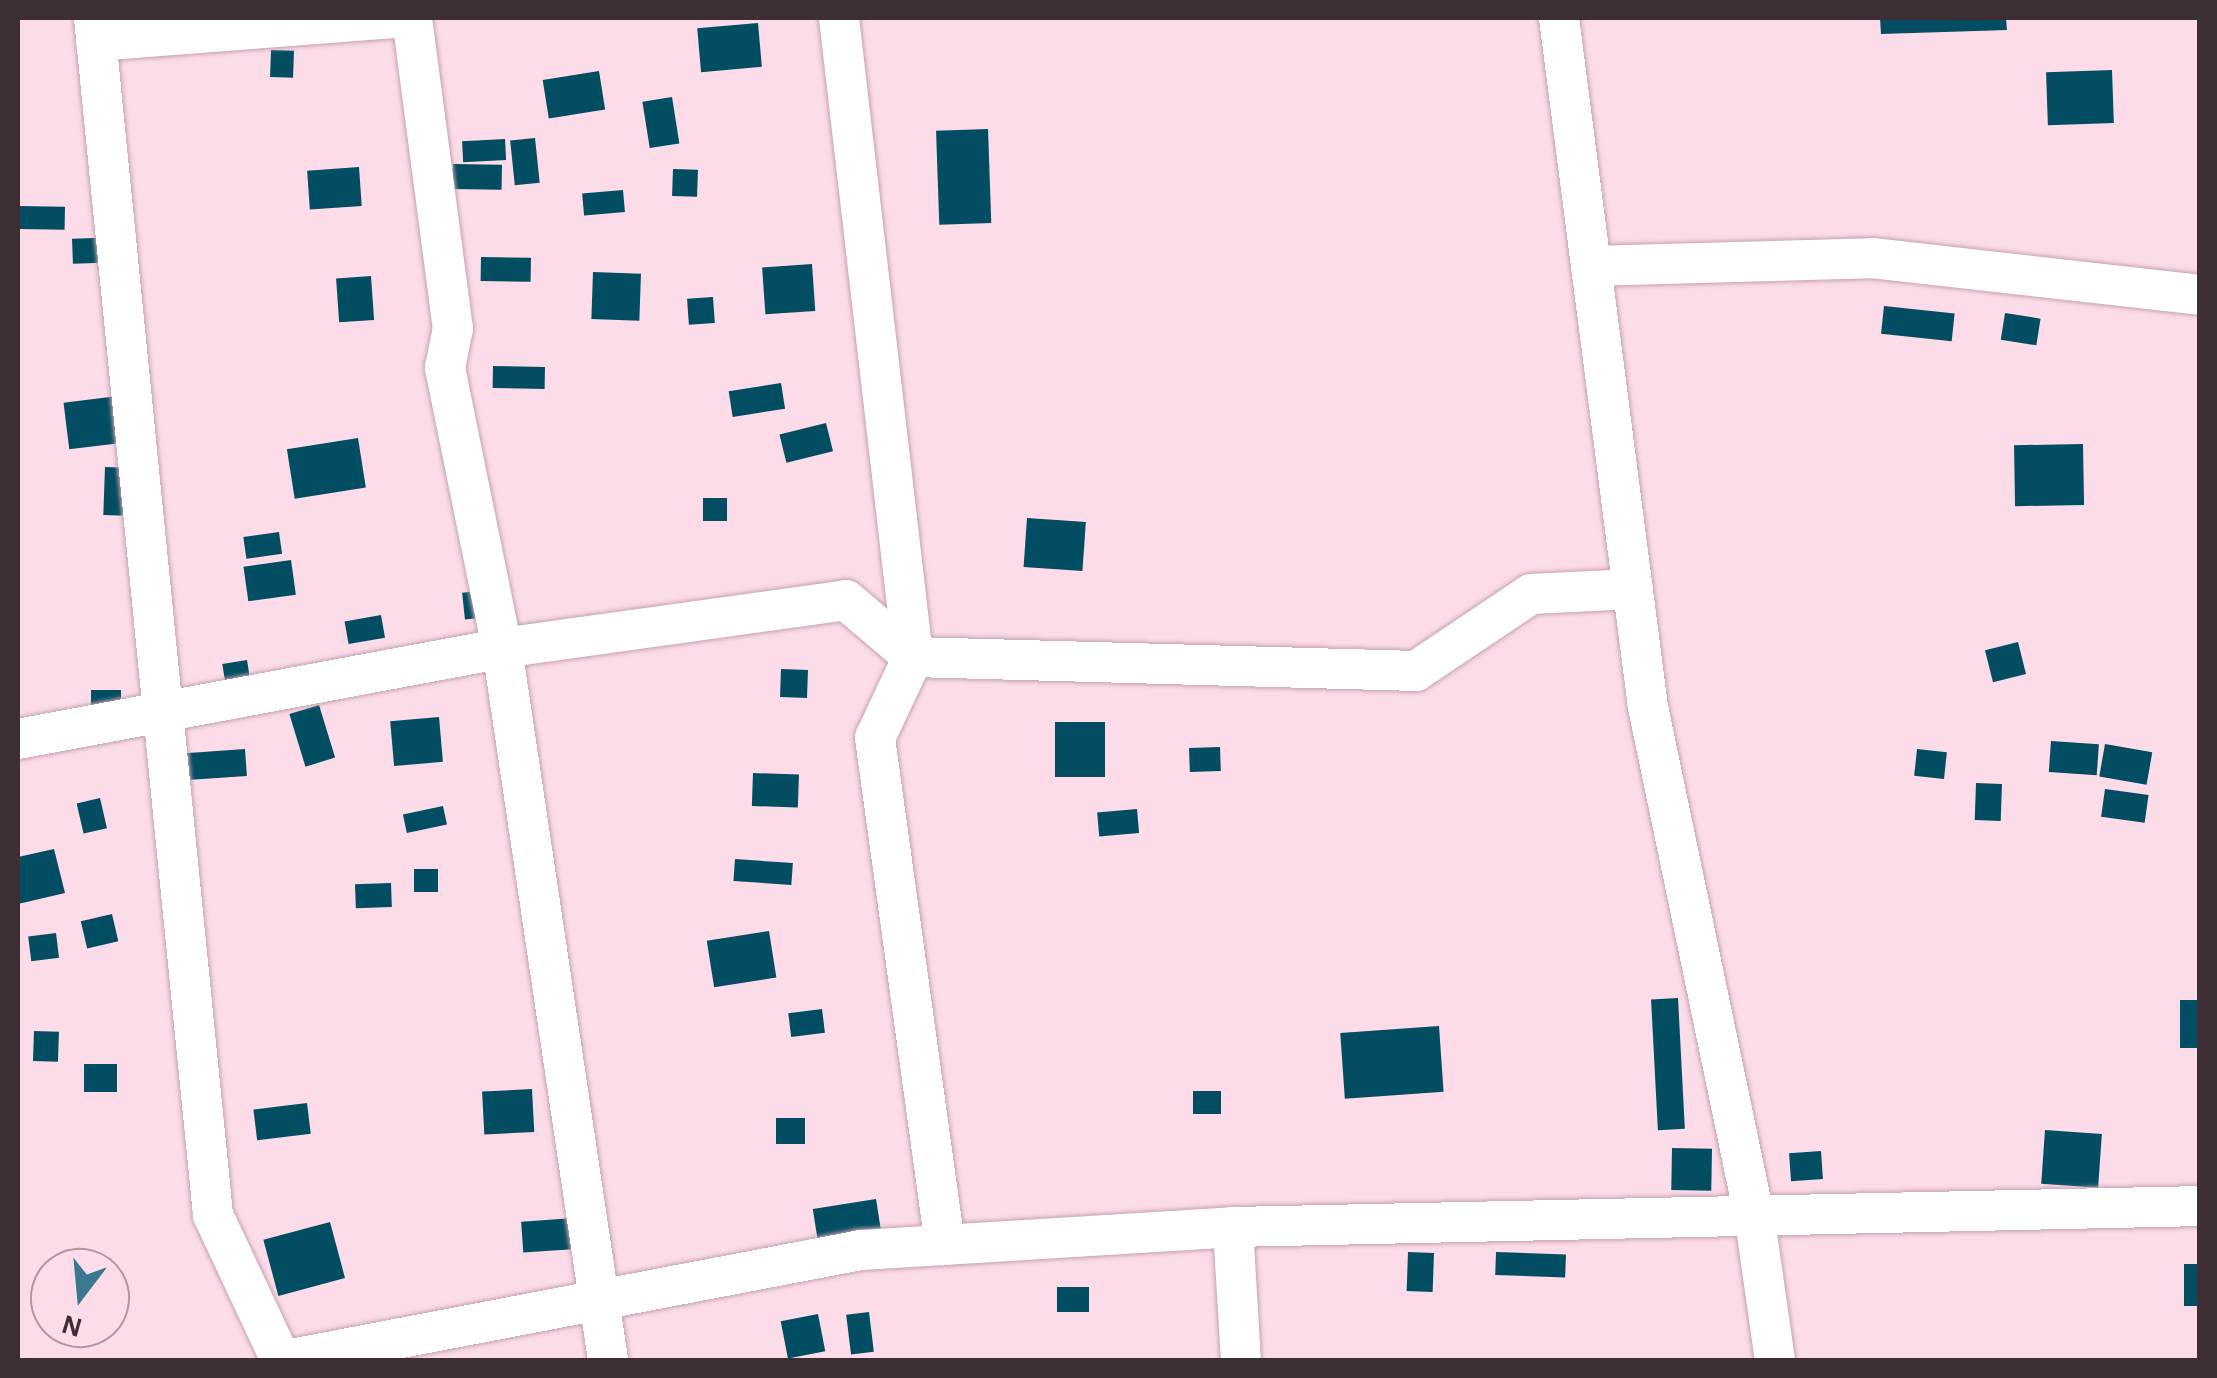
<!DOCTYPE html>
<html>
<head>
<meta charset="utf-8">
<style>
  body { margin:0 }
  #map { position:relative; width:2217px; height:1378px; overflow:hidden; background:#fbdce8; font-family:"Alegreya Sans",sans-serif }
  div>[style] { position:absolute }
  .building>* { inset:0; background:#024d62; transform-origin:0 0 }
  .roads { filter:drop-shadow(0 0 2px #c6a2b0) drop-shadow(0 0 2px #c6a2b0) }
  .minor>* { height:40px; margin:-20px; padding:0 20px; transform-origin:20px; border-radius:20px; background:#fff }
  span { translate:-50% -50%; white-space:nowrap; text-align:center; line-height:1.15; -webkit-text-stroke:10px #fbdce8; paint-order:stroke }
  .frame { position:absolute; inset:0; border:20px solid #3d2e34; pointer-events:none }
  .north { position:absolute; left:30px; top:1248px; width:100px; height:100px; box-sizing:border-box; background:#fbdce8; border:2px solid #af96a0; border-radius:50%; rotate:196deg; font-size:28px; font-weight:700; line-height:40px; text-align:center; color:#3d2e34 }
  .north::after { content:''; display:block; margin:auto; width:35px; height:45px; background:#3b788f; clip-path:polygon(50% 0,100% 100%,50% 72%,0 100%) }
</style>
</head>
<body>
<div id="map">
  <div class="building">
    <div style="clip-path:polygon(1880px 18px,2006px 18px,2007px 30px,1881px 34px)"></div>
    <div style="left:758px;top:23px;width:44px;height:61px;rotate:85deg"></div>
    <div style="left:271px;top:50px;width:23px;height:27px;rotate:2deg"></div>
    <div style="left:2112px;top:70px;width:53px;height:66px;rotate:88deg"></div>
    <div style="left:599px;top:71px;width:39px;height:57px;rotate:81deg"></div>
    <div style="left:672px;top:97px;width:47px;height:30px;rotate:81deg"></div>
    <div style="left:988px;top:129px;width:94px;height:52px;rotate:88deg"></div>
    <div style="left:535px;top:138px;width:45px;height:25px;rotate:84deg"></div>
    <div style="left:505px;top:139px;width:21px;height:43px;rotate:87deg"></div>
    <div style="left:453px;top:164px;width:49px;height:25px;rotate:1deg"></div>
    <div style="left:359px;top:167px;width:39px;height:52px;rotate:86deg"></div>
    <div style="left:673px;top:169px;width:25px;height:27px;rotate:2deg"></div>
    <div style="left:623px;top:190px;width:22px;height:41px;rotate:85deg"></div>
    <div style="left:18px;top:206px;width:47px;height:23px;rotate:1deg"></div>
    <div style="left:124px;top:237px;width:25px;height:52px;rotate:88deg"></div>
    <div style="left:481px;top:257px;width:50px;height:24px;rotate:1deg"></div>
    <div style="left:812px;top:264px;width:47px;height:50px;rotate:86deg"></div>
    <div style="left:593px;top:272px;width:48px;height:47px;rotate:2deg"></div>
    <div style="left:371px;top:276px;width:44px;height:35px;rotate:86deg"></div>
    <div style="left:713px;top:297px;width:26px;height:26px;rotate:86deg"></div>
    <div style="left:1884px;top:306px;width:71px;height:28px;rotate:6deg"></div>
    <div style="left:2005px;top:313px;width:36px;height:27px;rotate:9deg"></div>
    <div style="left:493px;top:366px;width:52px;height:22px;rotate:1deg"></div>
    <div style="left:781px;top:383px;width:26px;height:53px;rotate:81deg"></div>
    <div style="left:134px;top:394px;width:47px;height:71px;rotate:83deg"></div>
    <div style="left:826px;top:423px;width:29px;height:48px;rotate:76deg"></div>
    <div style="left:358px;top:438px;width:50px;height:72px;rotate:81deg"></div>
    <div style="left:2083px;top:444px;width:61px;height:69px;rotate:89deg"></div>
    <div style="left:105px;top:467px;width:38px;height:48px;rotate:2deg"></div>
    <div style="left:703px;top:498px;width:24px;height:23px"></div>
    <div style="left:1027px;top:518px;width:59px;height:49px;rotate:4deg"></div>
    <div style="left:279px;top:532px;width:22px;height:36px;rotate:82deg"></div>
    <div style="left:291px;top:560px;width:35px;height:48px;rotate:82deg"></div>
    <div style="left:488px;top:590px;width:27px;height:26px;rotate:84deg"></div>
    <div style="left:381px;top:615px;width:23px;height:37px;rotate:80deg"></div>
    <div style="left:2018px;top:642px;width:33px;height:34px;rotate:76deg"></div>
    <div style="left:247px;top:660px;width:24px;height:25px;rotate:81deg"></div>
    <div style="left:781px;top:669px;width:27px;height:28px;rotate:2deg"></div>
    <div style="left:91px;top:690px;width:30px;height:17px"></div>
    <div style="left:319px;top:705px;width:55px;height:31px;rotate:73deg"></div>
    <div style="left:439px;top:717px;width:45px;height:49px;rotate:85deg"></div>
    <div style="left:1055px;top:722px;width:50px;height:55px"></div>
    <div style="left:2051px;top:741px;width:48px;height:31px;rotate:4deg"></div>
    <div style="left:2105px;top:744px;width:48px;height:33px;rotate:10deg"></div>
    <div style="left:1220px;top:747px;width:24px;height:31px;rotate:88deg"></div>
    <div style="left:245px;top:749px;width:27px;height:67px;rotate:86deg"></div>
    <div style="left:1917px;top:749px;width:30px;height:27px;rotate:6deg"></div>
    <div style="left:753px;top:773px;width:46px;height:33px;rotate:2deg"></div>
    <div style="left:1976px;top:783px;width:26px;height:37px;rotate:2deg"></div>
    <div style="left:2105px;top:789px;width:44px;height:28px;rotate:8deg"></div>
    <div style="left:100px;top:798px;width:31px;height:24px;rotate:77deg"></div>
    <div style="left:443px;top:806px;width:19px;height:41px;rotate:78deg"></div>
    <div style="left:1137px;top:809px;width:24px;height:40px;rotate:85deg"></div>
    <div style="clip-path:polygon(54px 849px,65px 893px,18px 904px,18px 857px)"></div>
    <div style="left:735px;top:859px;width:58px;height:22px;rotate:4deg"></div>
    <div style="left:414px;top:869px;width:24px;height:23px"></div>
    <div style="left:391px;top:883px;width:24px;height:36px;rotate:88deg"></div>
    <div style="left:112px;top:914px;width:28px;height:32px;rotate:77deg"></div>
    <div style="left:769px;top:931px;width:47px;height:63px;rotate:81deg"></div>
    <div style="left:56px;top:933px;width:25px;height:28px;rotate:83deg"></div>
    <div style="left:1678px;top:998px;width:131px;height:27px;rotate:87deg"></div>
    <div style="left:2200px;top:1000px;width:48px;height:20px;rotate:90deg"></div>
    <div style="left:822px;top:1009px;width:24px;height:34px;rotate:83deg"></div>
    <div style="left:1439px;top:1026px;width:66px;height:99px;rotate:86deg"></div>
    <div style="left:34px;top:1031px;width:25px;height:30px;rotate:2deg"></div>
    <div style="left:84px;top:1064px;width:33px;height:28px"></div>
    <div style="left:532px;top:1089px;width:43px;height:50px;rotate:87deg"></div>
    <div style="left:1193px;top:1091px;width:28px;height:23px"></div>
    <div style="left:307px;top:1103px;width:31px;height:54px;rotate:83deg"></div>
    <div style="left:776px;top:1118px;width:29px;height:26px"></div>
    <div style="left:2045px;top:1130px;width:57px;height:54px;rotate:4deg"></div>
    <div style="left:1672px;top:1148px;width:40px;height:42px;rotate:1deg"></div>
    <div style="left:1821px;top:1151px;width:28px;height:32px;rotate:86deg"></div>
    <div style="left:876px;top:1199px;width:30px;height:64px;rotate:81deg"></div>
    <div style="left:574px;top:1218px;width:31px;height:53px;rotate:86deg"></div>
    <div style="left:330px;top:1222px;width:58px;height:69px;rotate:75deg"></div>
    <div style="left:1408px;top:1252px;width:26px;height:39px;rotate:2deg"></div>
    <div style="left:1496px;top:1252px;width:70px;height:23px;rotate:2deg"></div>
    <div style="left:2184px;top:1264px;width:16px;height:42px"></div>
    <div style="left:1057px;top:1287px;width:32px;height:25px"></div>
    <div style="left:869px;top:1312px;width:40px;height:23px;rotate:83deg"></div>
    <div style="left:818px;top:1314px;width:38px;height:38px;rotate:79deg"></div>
  </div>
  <div class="roads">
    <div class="minor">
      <div style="left:94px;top:18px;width:1203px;rotate:84.32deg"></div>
      <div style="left:213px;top:1215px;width:160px;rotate:64.9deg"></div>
      <div style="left:412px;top:18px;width:313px;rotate:82.5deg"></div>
      <div style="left:453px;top:328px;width:41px;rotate:101.3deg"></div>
      <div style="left:445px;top:368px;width:286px;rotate:78.5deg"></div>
      <div style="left:502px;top:648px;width:720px;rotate:81.53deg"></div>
      <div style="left:839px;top:18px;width:643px;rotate:83.39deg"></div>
      <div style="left:913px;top:657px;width:89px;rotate:115.1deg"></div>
      <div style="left:875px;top:738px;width:512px;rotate:82.14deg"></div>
      <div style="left:1559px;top:18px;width:695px;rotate:82.64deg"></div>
      <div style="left:1648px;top:707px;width:524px;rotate:78.22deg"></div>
      <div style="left:1755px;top:1220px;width:141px;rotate:81.9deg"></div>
      <div style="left:96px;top:41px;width:298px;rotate:-4.4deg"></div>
      <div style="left:1591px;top:266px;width:281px;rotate:-1.6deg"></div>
      <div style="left:1872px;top:258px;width:330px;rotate:6.4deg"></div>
      <div style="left:18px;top:739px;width:492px;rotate:-10.6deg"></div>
      <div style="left:502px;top:648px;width:347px;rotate:-7.9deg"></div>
      <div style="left:846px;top:600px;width:88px;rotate:40.4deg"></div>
      <div style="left:913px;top:657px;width:503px;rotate:1.59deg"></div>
      <div style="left:1416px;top:671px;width:138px;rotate:-33.8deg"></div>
      <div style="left:1531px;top:594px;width:102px;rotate:-2.8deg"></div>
      <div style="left:1233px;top:1227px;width:133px;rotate:86.6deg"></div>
      <div style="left:286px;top:1360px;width:585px;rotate:-10.83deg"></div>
      <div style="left:861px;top:1250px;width:373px;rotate:-3.5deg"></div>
      <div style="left:1233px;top:1227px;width:967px;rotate:-1.24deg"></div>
    </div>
  </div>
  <div class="frame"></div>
  <div class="north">N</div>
</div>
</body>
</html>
